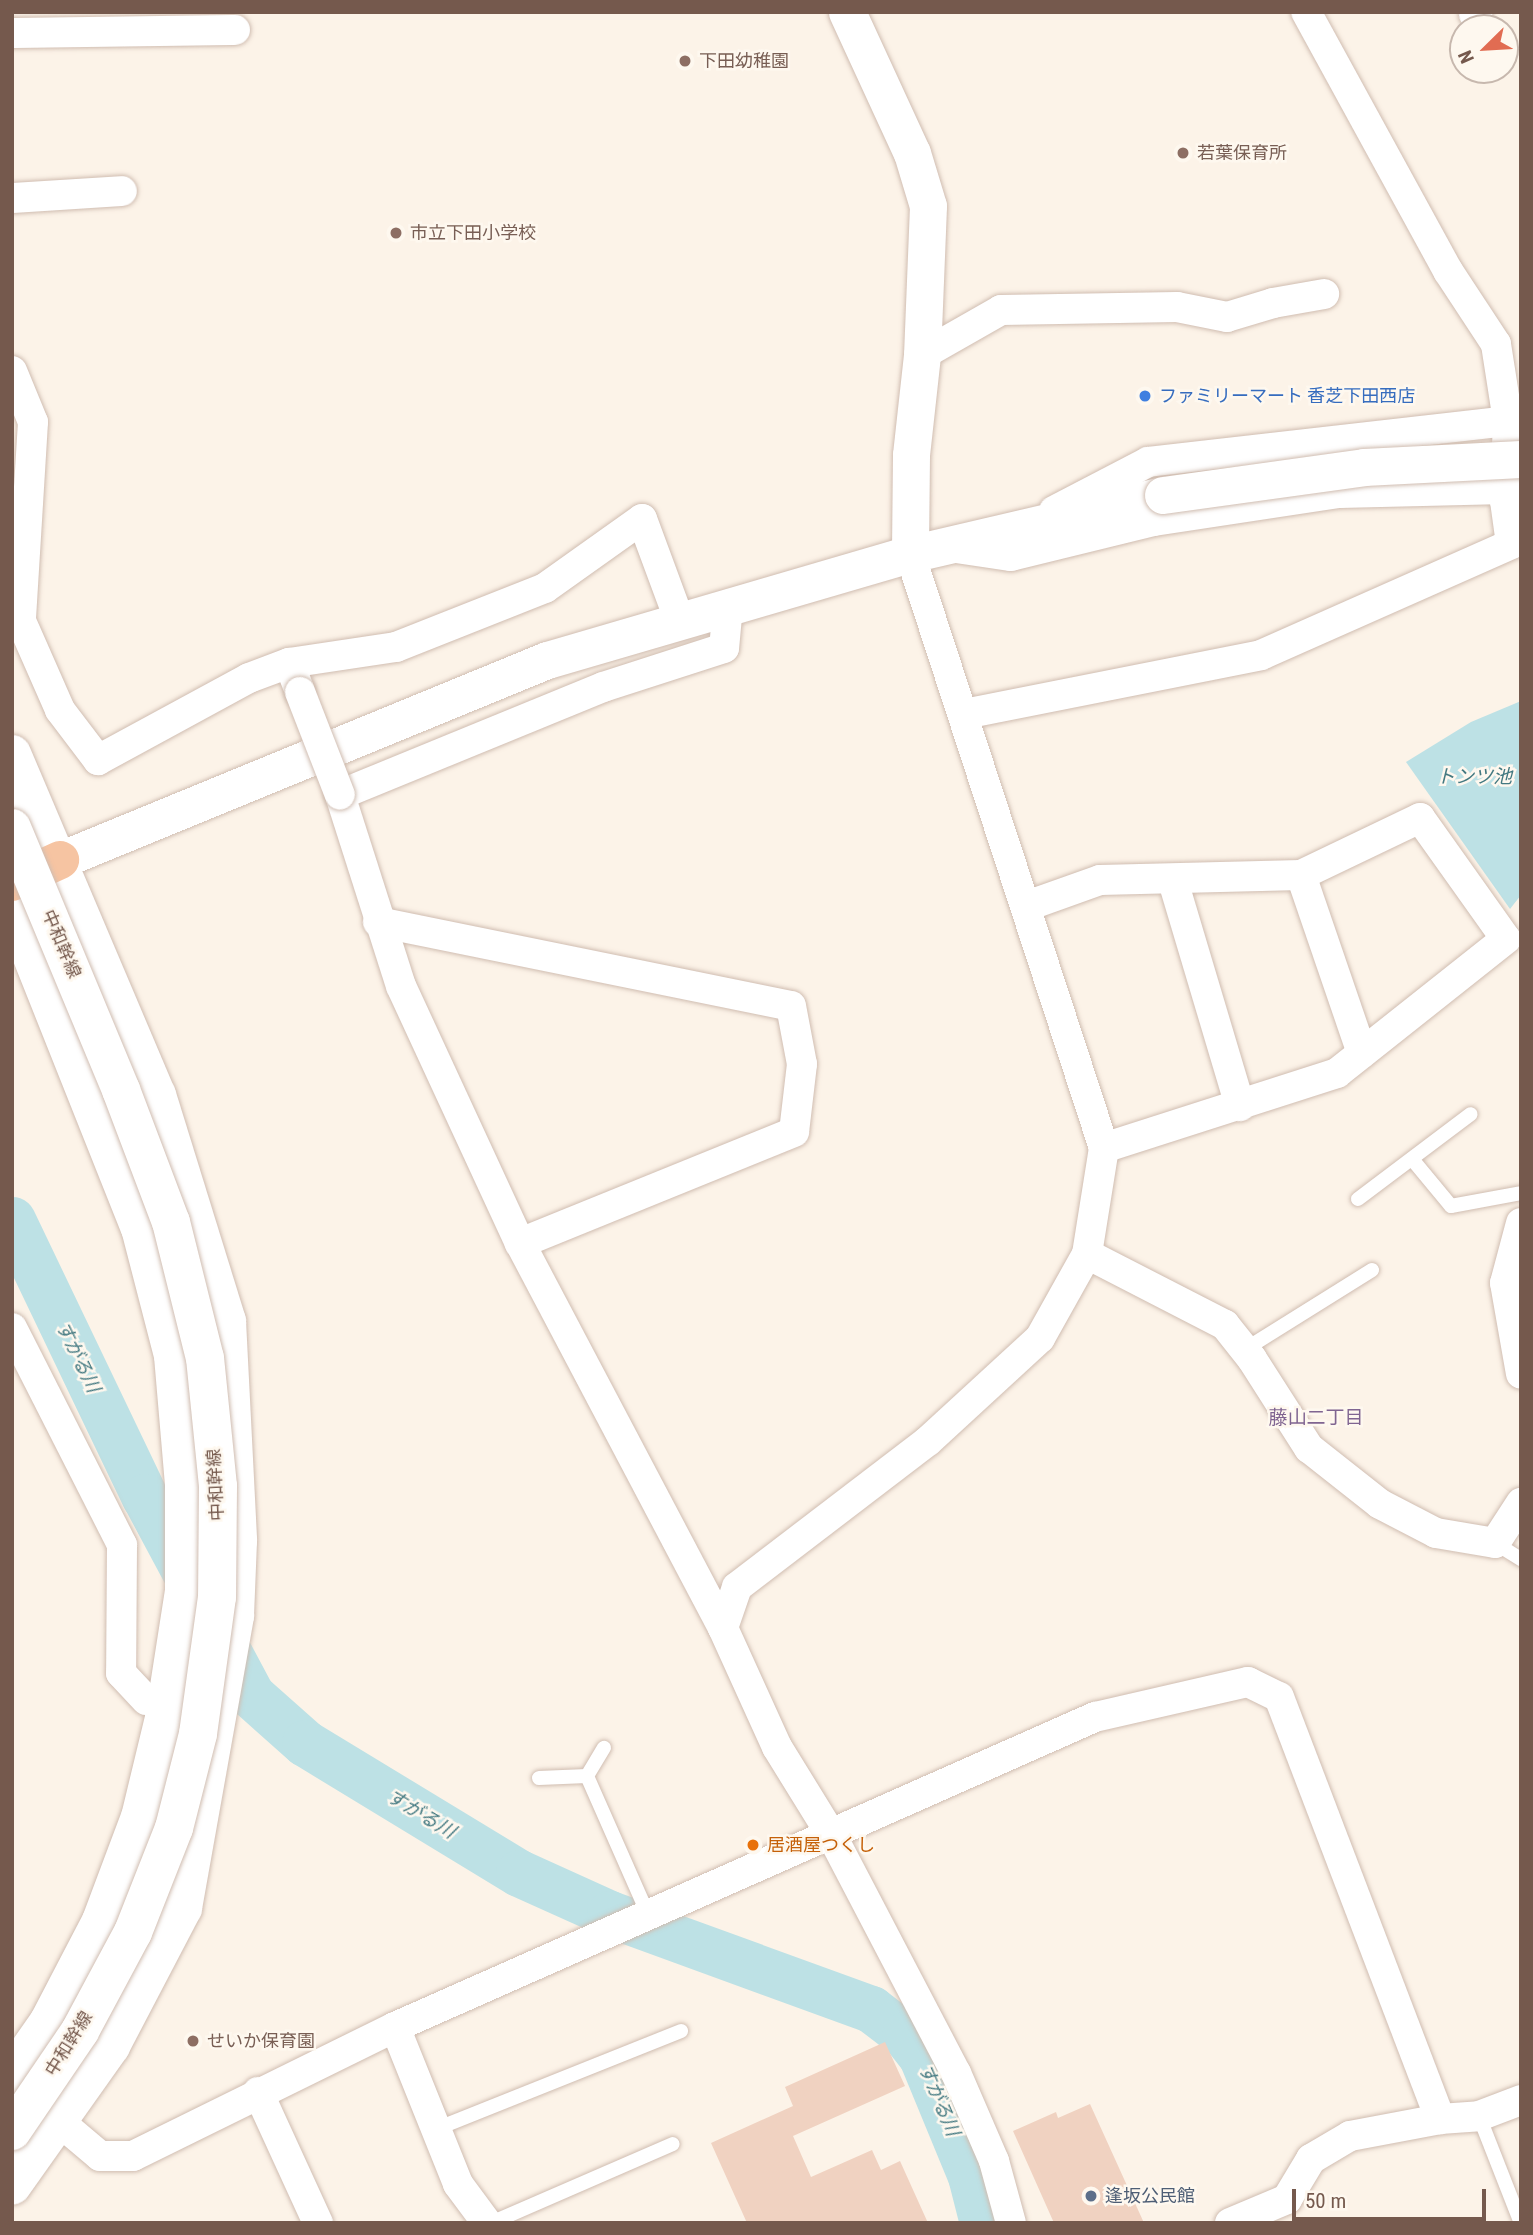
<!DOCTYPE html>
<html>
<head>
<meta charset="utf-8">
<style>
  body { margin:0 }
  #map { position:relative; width:1533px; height:2235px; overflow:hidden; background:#fcf3e8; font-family:"Roboto Condensed","Noto Sans JP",sans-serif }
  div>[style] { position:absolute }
  .water>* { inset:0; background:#bde1e5 }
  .river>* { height:47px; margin:-23.5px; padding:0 23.5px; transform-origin:23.5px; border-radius:23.5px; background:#bde1e5 }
  .building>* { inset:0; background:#f0d2c1 }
  .roads { filter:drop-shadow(0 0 2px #d0bdb1) drop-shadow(0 0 2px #d0bdb1) }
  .service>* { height:14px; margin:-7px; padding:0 7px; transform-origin:7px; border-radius:7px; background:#fff }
  .minor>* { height:30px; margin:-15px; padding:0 15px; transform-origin:15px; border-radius:15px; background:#fff }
  .tertiary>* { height:37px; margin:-18.5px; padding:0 18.5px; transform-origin:18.5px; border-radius:18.5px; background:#fff }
  .secondary>* { height:38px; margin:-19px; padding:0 19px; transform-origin:19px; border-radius:19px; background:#fff }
  .trunk>* { height:38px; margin:-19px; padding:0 19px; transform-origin:19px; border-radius:19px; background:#f6c4a2 }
  .bridges { filter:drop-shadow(0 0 2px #d0bdb1) drop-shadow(0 0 2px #d0bdb1) }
  .minor-bridge>* { height:30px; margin:-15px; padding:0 15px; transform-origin:15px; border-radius:15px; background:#fff }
  .tertiary-bridge>* { height:37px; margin:-18.5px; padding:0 18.5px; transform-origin:18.5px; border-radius:18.5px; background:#fff }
  .secondary-bridge>* { height:38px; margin:-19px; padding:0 19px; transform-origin:19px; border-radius:19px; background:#fff }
  .dots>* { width:19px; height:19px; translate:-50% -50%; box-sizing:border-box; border:4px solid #fef8ef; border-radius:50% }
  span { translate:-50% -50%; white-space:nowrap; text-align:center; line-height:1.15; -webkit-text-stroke:5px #fef8ef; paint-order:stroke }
  .education-label { font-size:18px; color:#785e54 }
  .left { translate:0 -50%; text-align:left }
  .shop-label { font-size:18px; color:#366cbe }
  .street-label { font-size:18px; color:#75594d }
  .food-label { font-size:18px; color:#c56008 }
  .service-label { font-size:18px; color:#4e5e75 }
  .water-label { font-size:19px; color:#437981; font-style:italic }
  .neighbourhood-label { font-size:19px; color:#806591 }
  .frame { position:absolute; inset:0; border:14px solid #75594d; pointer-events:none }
  .north { position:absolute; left:1449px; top:14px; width:70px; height:70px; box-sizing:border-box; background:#fef8ef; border:2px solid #c7b8ae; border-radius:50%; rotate:246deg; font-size:19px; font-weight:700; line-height:28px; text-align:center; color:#75594d }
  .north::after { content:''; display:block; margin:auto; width:24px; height:32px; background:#e16c52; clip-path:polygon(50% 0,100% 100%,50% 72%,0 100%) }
  .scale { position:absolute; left:1292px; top:2189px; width:194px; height:32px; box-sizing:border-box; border:4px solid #75594d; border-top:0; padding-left:9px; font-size:21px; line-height:24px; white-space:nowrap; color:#75594d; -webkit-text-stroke:5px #fef8ef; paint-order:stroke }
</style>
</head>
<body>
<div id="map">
  <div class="water">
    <div style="clip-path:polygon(1521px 701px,1521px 895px,1510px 909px,1406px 762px,1471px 722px)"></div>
  </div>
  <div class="river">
    <div style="left:12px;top:1220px;width:307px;rotate:64.4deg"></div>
    <div style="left:145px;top:1497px;width:225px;rotate:61.8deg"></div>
    <div style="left:251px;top:1695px;width:72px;rotate:41.6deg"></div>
    <div style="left:305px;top:1743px;width:250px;rotate:31.3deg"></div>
    <div style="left:519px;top:1873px;width:100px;rotate:24.3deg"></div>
    <div style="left:610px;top:1914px;width:278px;rotate:20deg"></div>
    <div style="left:871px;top:2009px;width:43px;rotate:37.4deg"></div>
    <div style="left:905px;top:2035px;width:28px;rotate:52deg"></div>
    <div style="left:922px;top:2057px;width:129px;rotate:67.6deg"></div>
    <div style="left:971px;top:2176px;width:49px;rotate:75.7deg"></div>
  </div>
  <div class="building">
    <div style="clip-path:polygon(885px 2042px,905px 2086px,793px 2136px,811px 2177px,872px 2150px,881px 2170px,900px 2161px,928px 2223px,747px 2223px,711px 2143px,793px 2106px,785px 2087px)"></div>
    <div style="clip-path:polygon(1090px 2104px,1144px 2223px,1054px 2223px,1013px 2131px,1056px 2112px,1058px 2118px)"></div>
  </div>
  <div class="roads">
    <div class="service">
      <div style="left:1412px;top:1159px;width:61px;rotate:50.3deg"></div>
      <div style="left:1451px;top:1206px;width:71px;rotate:-10.5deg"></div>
      <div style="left:1358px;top:1199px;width:141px;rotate:-37deg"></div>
      <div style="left:1244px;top:1350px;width:151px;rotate:-32deg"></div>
      <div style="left:1495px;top:1543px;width:31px;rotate:32deg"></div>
      <div style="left:587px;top:1776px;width:33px;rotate:-59deg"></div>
      <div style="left:539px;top:1778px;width:48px;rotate:-2.4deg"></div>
      <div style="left:587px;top:1776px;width:149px;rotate:66.2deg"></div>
      <div style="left:1479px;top:2116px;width:115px;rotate:68.6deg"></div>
      <div style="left:436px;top:2129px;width:264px;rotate:-21.8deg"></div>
      <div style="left:491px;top:2223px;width:198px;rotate:-23.5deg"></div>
    </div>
    <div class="minor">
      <div style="left:1474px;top:14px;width:4px;rotate:-27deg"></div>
      <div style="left:12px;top:33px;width:223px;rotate:-0.8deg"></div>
      <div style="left:12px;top:198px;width:110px;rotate:-3.6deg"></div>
      <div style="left:922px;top:355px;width:91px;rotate:-29.7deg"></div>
      <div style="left:1001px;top:310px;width:176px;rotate:-1deg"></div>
      <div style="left:1177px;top:307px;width:51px;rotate:11.3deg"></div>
      <div style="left:1227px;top:317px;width:48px;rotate:-16.9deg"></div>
      <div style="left:1273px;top:303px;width:52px;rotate:-10deg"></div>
      <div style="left:12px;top:371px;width:55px;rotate:67.6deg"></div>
      <div style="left:33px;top:422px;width:199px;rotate:93.5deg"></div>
      <div style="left:21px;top:621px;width:97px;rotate:66.3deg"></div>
      <div style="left:60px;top:710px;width:63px;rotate:52.8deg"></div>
      <div style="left:98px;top:760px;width:172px;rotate:-28.5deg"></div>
      <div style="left:249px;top:678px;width:43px;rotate:-20.6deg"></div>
      <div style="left:289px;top:663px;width:31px;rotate:69deg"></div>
      <div style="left:1054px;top:511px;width:106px;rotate:-27.5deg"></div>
      <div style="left:1148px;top:462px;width:362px;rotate:-6.5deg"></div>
      <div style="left:956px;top:548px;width:56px;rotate:8.3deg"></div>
      <div style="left:1011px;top:556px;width:147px;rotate:-13.8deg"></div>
      <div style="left:1154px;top:521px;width:187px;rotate:-8.6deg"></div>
      <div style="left:1339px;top:493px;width:167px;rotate:-1.4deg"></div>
      <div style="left:728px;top:606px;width:42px;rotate:95.4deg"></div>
      <div style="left:724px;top:648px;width:127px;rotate:162.1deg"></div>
      <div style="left:603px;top:687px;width:284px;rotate:157.7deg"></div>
      <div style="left:340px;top:795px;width:201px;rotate:72.3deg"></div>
      <div style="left:401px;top:986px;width:283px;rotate:65.2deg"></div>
      <div style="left:520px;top:1243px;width:435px;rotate:62.2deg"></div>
      <div style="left:723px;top:1628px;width:131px;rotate:65.6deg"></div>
      <div style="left:777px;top:1747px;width:105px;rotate:58.3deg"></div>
      <div style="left:832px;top:1836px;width:267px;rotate:62.4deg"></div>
      <div style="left:956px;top:2073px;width:96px;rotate:66.6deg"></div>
      <div style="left:994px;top:2161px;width:64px;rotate:74.7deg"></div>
      <div style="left:289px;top:663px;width:108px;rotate:-8.5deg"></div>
      <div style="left:396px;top:647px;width:160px;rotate:-21.6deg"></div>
      <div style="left:545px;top:588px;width:119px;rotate:-35.4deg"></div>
      <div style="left:642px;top:519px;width:107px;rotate:69.7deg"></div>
      <div style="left:964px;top:714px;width:303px;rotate:-11.2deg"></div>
      <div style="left:1261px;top:655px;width:274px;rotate:-23.9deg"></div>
      <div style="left:1511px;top:544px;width:43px;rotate:-97.9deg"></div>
      <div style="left:1505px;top:501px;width:80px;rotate:-87.9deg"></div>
      <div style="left:1508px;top:421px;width:78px;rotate:-98.9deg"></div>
      <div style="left:1496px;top:344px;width:87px;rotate:-123.3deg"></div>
      <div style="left:1448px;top:271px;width:295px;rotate:-118.7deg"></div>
      <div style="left:1301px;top:875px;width:188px;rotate:71.1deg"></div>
      <div style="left:1173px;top:881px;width:235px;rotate:73.4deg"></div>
      <div style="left:1027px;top:906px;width:77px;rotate:-19.6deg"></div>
      <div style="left:1100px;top:880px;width:201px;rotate:-1.4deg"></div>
      <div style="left:1301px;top:875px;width:132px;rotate:-25.6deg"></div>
      <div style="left:1420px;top:818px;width:148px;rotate:54.6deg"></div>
      <div style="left:1506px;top:939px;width:216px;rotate:141.6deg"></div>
      <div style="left:1337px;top:1073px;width:245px;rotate:162.2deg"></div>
      <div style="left:378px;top:922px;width:421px;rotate:11.5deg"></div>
      <div style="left:791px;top:1006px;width:59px;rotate:79.3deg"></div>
      <div style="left:802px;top:1064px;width:68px;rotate:96.7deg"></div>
      <div style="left:794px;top:1132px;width:296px;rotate:157.9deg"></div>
      <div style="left:1521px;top:1223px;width:62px;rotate:104.9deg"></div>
      <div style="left:1505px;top:1283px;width:92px;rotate:80deg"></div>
      <div style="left:1087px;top:1254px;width:155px;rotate:27.2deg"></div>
      <div style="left:1225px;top:1325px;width:43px;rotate:51.5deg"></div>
      <div style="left:1252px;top:1359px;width:106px;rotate:57.4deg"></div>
      <div style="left:1309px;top:1448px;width:90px;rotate:38.3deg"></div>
      <div style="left:1380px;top:1504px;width:63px;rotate:27.4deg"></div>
      <div style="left:1436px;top:1533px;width:60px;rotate:9.6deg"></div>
      <div style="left:1495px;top:1543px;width:48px;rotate:-57deg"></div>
      <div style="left:12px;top:1328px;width:243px;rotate:63.1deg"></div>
      <div style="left:122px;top:1545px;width:128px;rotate:90.4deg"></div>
      <div style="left:121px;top:1673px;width:37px;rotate:47deg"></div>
      <div style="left:723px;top:1628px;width:43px;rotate:-71.1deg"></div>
      <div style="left:737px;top:1587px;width:240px;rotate:-37.4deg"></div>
      <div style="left:928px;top:1441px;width:152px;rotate:-42.6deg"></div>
      <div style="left:1040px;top:1338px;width:96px;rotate:-60.8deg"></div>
      <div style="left:1087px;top:1254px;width:107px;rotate:-80.9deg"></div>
      <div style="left:1104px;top:1148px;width:625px;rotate:-108.09deg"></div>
      <div style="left:395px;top:2027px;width:169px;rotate:68.1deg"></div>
      <div style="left:458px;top:2184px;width:49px;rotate:53.4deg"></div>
      <div style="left:258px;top:2092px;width:144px;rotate:65.4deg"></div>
      <div style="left:42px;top:2107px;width:76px;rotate:40.2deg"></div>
      <div style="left:100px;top:2156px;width:33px"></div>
      <div style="left:133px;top:2156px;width:292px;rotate:-26.2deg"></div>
      <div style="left:395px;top:2027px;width:766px;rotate:-23.89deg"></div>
      <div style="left:1095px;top:1717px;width:157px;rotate:-12.9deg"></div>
      <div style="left:1248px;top:1682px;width:34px;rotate:26deg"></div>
      <div style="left:1279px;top:1697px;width:452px;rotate:69.1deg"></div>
      <div style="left:1230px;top:2223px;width:62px;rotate:-22.8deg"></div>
      <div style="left:1287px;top:2199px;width:47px;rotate:-59deg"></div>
      <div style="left:1311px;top:2159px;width:45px;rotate:-30.5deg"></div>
      <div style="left:1350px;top:2136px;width:92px;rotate:-10.7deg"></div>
      <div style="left:1440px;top:2119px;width:39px;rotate:-4deg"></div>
      <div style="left:1479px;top:2116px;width:45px;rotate:-20.9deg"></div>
    </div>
    <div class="tertiary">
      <div style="left:847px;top:12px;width:155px;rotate:65.3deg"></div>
      <div style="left:912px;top:153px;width:55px;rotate:73.2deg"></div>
      <div style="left:928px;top:206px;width:149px;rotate:92.3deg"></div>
      <div style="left:922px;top:355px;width:101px;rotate:96.3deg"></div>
      <div style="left:911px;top:455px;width:99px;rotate:90.6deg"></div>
      <div style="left:60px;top:860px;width:526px;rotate:-22.33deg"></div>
      <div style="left:547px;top:660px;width:378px;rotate:-16.3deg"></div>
      <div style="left:910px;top:554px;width:260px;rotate:-13.1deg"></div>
    </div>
    <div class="secondary">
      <div style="left:12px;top:754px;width:371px;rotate:67deg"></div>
      <div style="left:157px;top:1095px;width:237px;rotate:72.8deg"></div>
      <div style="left:227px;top:1321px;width:220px;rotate:87.1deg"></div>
      <div style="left:238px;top:1541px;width:75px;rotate:92.3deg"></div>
      <div style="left:235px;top:1616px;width:297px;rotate:100.1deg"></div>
      <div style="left:183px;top:1908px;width:156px;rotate:117.6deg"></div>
      <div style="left:111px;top:2046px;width:171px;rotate:125.3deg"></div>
      <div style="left:12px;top:907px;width:346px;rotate:68.3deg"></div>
      <div style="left:140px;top:1228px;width:132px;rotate:75.5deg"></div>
      <div style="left:173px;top:1356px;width:128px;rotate:85.1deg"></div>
      <div style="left:184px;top:1484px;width:107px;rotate:90deg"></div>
      <div style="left:184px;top:1591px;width:129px;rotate:98.9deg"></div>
      <div style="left:164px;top:1718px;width:102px;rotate:103.6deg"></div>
      <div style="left:140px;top:1817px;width:111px;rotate:110.6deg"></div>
      <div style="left:101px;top:1921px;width:113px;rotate:117.5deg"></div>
      <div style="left:49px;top:2021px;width:65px;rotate:124.9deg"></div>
    </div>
    <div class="trunk">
      <div style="left:12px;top:882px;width:53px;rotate:-24.6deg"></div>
    </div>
  </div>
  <div class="bridges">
    <div class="minor-bridge">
      <div style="left:300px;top:692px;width:110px;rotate:68.8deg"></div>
    </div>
    <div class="tertiary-bridge">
      <div style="left:1163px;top:495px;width:203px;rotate:-7.9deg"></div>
      <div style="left:1364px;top:467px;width:157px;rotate:-2.9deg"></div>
    </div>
    <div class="secondary-bridge">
      <div style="left:12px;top:828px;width:284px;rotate:67.4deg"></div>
      <div style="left:121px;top:1090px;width:141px;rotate:69.3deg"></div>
      <div style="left:171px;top:1222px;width:140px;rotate:76deg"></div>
      <div style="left:205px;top:1358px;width:129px;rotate:84.2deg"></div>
      <div style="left:218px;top:1486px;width:111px;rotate:90.5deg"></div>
      <div style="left:217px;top:1597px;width:138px;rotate:97.9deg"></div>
      <div style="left:198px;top:1734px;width:97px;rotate:104.3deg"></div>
      <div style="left:174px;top:1828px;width:112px;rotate:111.5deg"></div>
      <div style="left:133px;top:1932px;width:112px;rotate:118.2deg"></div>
      <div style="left:80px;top:2031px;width:121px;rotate:124.2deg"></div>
    </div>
  </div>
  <div class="dots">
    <div style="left:685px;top:61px;background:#8d6e63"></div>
    <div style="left:1183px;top:153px;background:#8d6e63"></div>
    <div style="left:396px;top:233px;background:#8d6e63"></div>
    <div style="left:1145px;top:396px;background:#3f7fe0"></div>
    <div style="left:753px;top:1845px;background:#e8710a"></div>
    <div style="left:193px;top:2041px;background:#8d6e63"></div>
    <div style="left:1091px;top:2196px;background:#5c6f8a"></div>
  </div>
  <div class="education-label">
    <span class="left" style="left:699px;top:61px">下田幼稚園</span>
    <span class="left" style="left:1197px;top:153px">若葉保育所</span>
    <span class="left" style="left:410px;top:233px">市立下田小学校</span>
    <span class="left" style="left:207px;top:2041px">せいか保育園</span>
  </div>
  <div class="shop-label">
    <span class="left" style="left:1159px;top:396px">ファミリーマート 香芝下田西店</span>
  </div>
  <div class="street-label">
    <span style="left:61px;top:944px;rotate:67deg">中和幹線</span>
    <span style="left:216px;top:1485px;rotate:-93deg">中和幹線</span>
    <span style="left:69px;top:2044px;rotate:-58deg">中和幹線</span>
  </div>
  <div class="food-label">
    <span class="left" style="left:767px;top:1845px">居酒屋つくし</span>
  </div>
  <div class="service-label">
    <span class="left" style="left:1105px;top:2196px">逢坂公民館</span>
  </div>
  <div class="water-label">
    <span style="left:1474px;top:777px">トンツ池</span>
    <span style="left:78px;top:1357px;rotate:64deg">すがる川</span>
    <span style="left:421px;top:1814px;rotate:31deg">すがる川</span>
    <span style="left:939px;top:2100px;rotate:67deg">すがる川</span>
  </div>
  <div class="neighbourhood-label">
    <span style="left:1316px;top:1418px">藤山二丁目</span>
  </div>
  <div class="frame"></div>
  <div class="north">N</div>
  <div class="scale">50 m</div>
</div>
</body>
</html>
